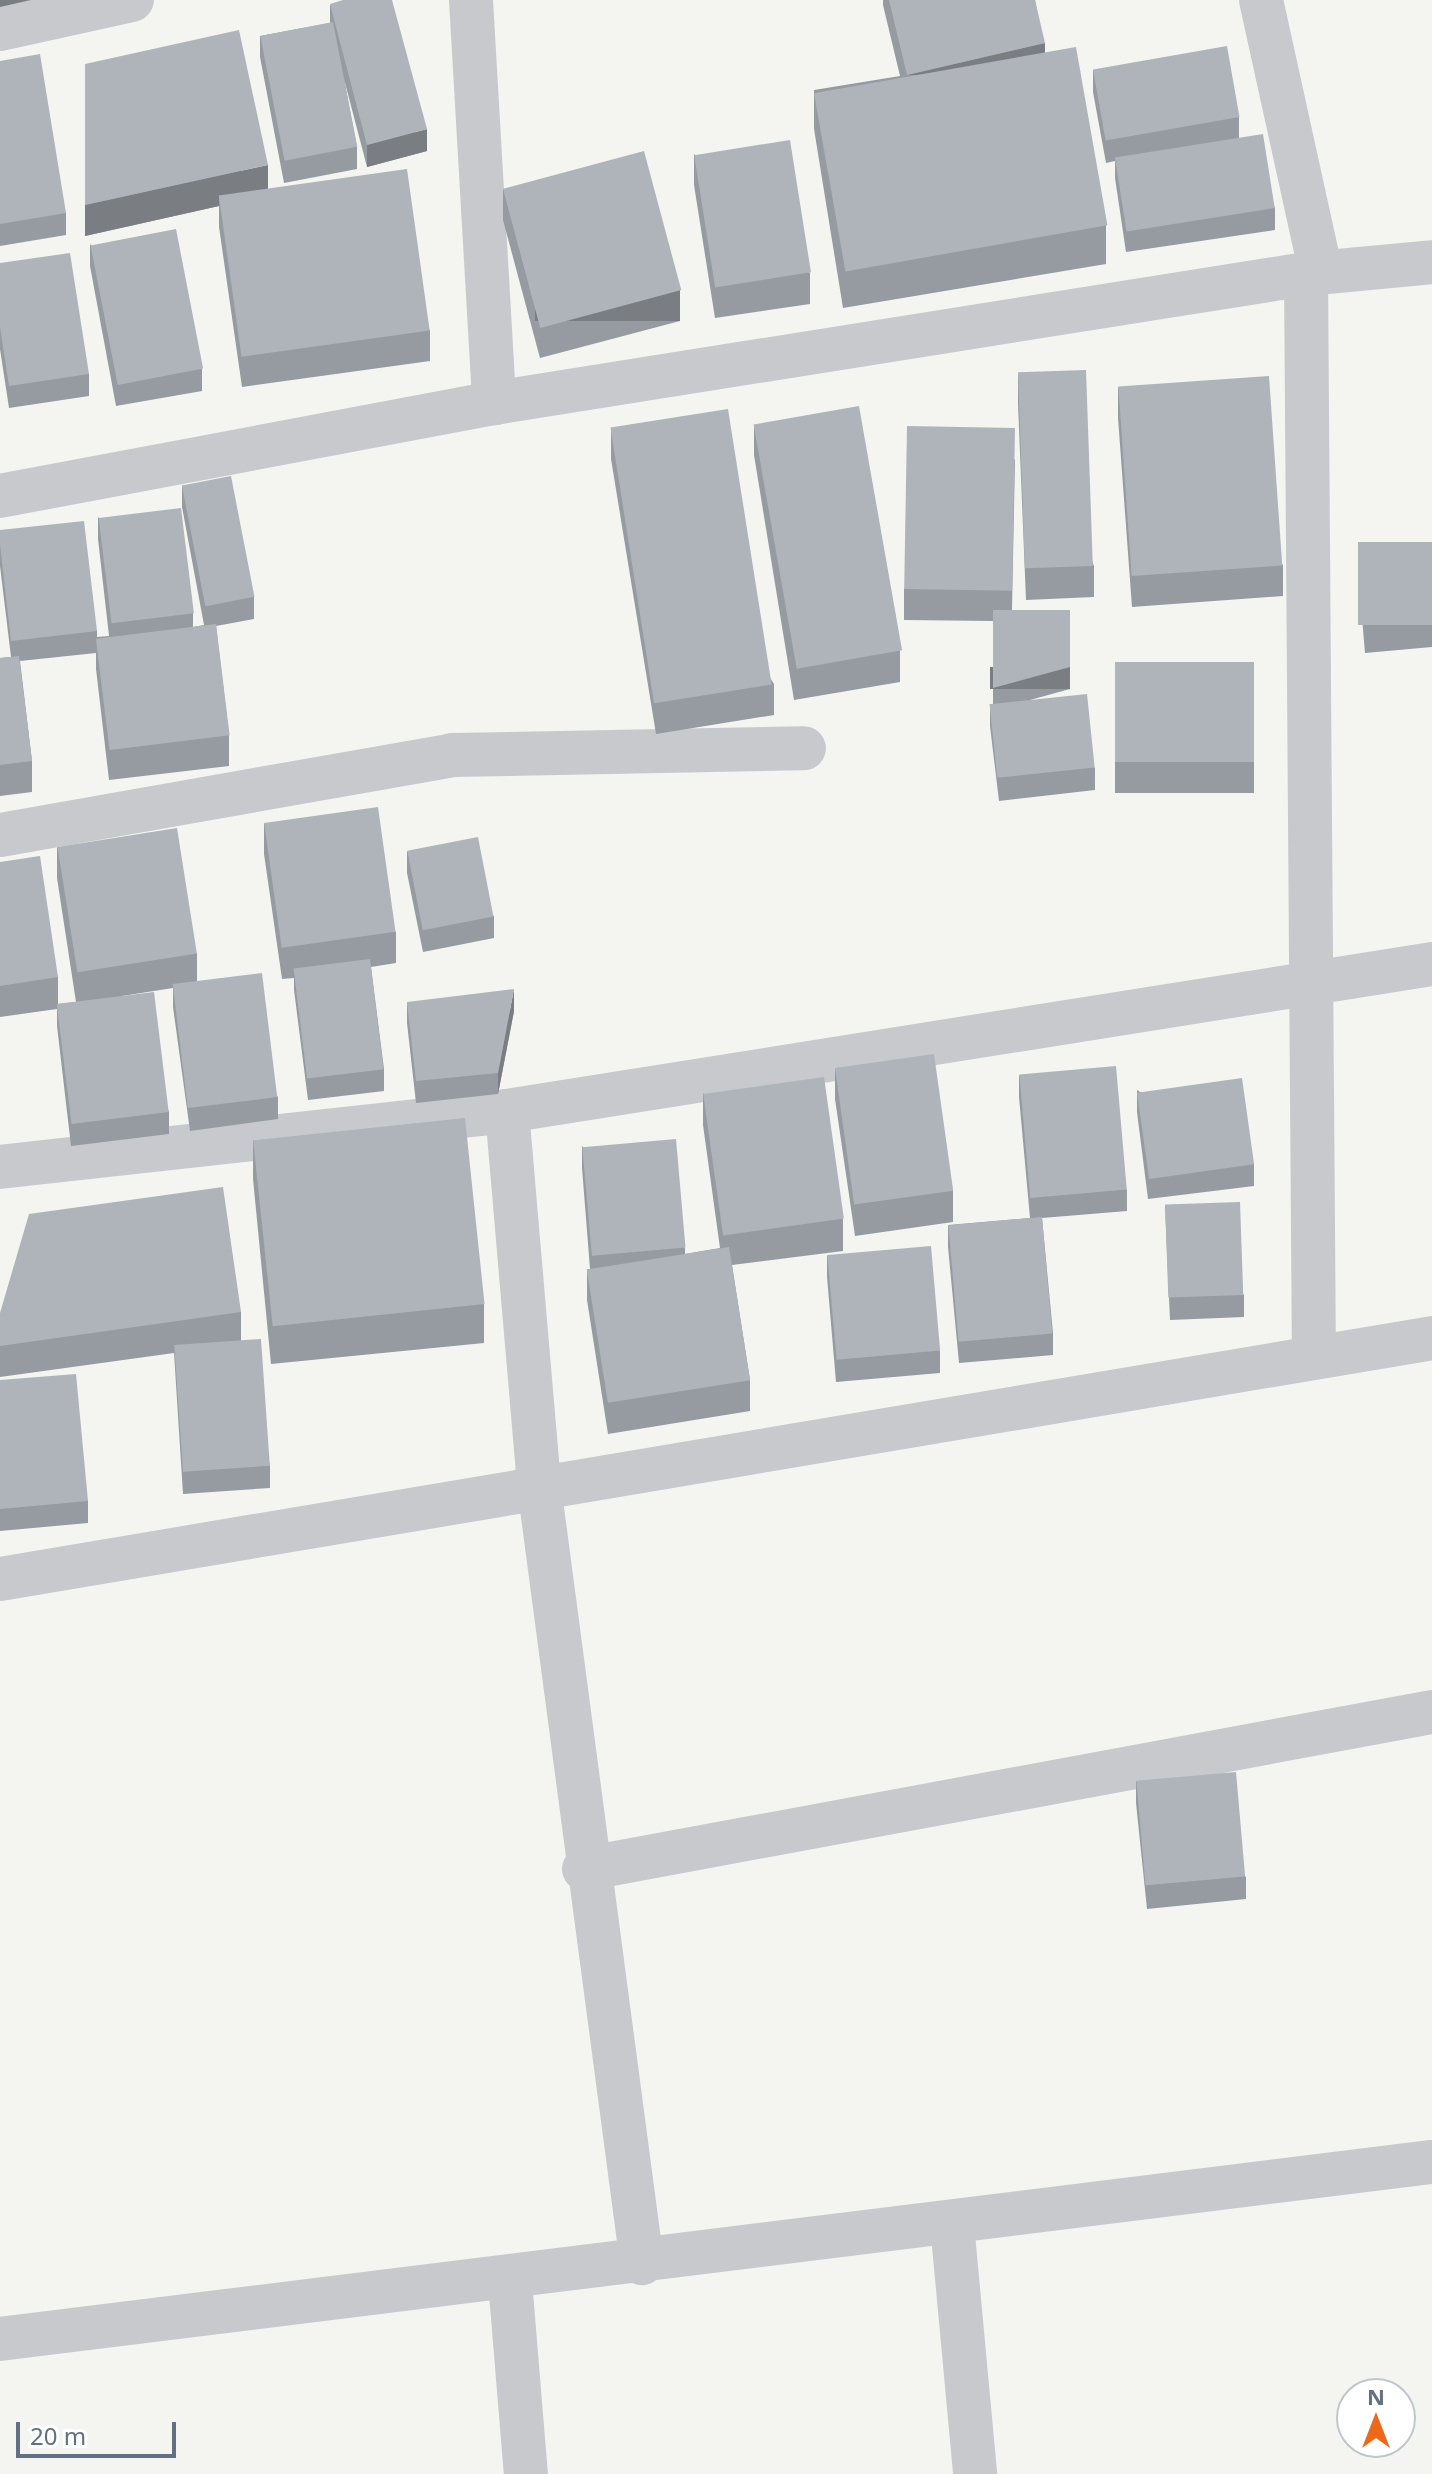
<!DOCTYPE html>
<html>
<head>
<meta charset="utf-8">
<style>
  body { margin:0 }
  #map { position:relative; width:1432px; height:2474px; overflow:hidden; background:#f4f5f0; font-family:"Noto Sans",sans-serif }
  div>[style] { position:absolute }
  .street>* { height:44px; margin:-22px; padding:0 22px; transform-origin:22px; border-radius:22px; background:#c7c9cd }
  .wall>* { inset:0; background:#969ba1; transform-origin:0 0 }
  .shaded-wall>* { inset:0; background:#7a7e83; transform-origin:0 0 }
  .building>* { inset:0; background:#afb4bb; transform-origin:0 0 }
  span { translate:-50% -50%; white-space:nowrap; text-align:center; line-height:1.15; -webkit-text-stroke:8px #fff; paint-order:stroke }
  .north { position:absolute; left:1336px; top:2378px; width:80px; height:80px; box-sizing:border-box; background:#fff; border:2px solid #c0c6ce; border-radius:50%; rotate:0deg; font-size:22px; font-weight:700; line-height:32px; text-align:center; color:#627084 }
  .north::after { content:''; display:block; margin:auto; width:28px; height:36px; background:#ee6917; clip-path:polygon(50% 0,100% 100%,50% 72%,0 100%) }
  .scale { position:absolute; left:16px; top:2422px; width:160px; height:36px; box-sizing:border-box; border:4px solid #627084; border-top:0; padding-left:10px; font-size:24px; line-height:28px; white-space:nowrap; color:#627084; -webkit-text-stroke:6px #fff; paint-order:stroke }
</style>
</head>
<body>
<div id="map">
  <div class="street">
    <div style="left:471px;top:0;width:404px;rotate:86.7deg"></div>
    <div style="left:1261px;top:0;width:279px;rotate:77.6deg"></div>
    <div style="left:0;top:29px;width:135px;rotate:-12.4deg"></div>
    <div style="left:1306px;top:274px;width:127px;rotate:-5.4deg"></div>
    <div style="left:0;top:496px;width:503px;rotate:-10.66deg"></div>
    <div style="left:494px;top:403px;width:822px;rotate:-9.03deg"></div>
    <div style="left:1306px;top:274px;width:1079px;rotate:89.58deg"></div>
    <div style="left:0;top:835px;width:459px;rotate:-10deg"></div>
    <div style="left:452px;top:755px;width:352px;rotate:-1.1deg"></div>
    <div style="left:507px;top:1111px;width:376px;rotate:85.1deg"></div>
    <div style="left:539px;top:1486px;width:784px;rotate:82.45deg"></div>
    <div style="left:0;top:1167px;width:510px;rotate:-6.3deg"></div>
    <div style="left:507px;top:1111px;width:937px;rotate:-9.03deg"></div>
    <div style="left:0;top:1579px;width:1452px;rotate:-9.55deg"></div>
    <div style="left:584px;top:1869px;width:862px;rotate:-10.49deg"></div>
    <div style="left:952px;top:2224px;width:251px;rotate:84.7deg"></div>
    <div style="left:510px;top:2281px;width:194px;rotate:85.3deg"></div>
    <div style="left:0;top:2339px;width:1443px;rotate:-7.05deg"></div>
  </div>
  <div class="wall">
    <div style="clip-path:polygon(883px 0,1035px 0,1045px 52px,1106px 225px,1106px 264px,843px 308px,814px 129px,814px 90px,900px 76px,883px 5px)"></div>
    <div style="clip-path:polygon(330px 4px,427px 151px,367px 167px,344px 79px,357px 147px,357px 169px,284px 183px,260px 57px,260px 36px,330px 23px)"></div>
    <div style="clip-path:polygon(0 61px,66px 213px,66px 235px,0 246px)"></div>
    <div style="clip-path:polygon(85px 64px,268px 189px,430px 330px,430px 361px,242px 387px,219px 227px,219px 206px,85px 236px)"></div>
    <div style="clip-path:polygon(1093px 70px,1239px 117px,1239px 138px,1275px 208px,1275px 230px,1126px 252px,1115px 178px,1115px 161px,1106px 163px,1093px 92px)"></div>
    <div style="clip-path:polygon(694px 154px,810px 273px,810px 304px,715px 318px,694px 185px)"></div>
    <div style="clip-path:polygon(503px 189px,680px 321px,540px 358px,503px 220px)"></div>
    <div style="clip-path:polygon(90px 244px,202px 369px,202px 391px,116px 406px,90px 266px)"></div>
    <div style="clip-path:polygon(0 263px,89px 374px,89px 396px,9px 408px,0 349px)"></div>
    <div style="clip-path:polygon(1018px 373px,1094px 566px,1094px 597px,1026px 600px,1018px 404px)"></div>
    <div style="clip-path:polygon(1118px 387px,1283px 565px,1283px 596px,1132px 607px,1118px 418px)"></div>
    <div style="clip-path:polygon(754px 424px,900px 651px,900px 682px,794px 700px,754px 455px)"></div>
    <div style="clip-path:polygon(611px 428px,774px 684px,774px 715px,656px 734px,611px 459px)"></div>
    <div style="clip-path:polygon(1015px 459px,1012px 610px,1070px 689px,1030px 700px,1095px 768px,1095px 790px,999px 801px,990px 726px,990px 704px,993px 704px,993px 621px,904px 620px,904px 589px)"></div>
    <div style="clip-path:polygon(182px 485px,254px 597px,254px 619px,216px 626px,229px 735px,229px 766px,109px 780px,96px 669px,96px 653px,20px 661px,32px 761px,32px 792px,0 796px,0 658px,11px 657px,0 566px,0 530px,97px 631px,97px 637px,109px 636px,98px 539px,98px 517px,193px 613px,193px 627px,204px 625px,182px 507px)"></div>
    <div style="clip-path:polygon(1432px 542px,1432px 647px,1365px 653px,1358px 570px,1358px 548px)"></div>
    <div style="left:1115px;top:662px;width:139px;height:131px"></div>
    <div style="clip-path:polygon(264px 823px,396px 932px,396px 963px,371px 967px,384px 1069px,384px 1091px,308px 1100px,294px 990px,294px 978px,282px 979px,264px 854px)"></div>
    <div style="clip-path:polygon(57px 847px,197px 953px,197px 982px,278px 1097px,278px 1119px,190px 1131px,173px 1007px,173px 988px,122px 996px,169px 1112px,169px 1134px,71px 1146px,57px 1026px,57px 1009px,0 1017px,0 862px,58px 977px,58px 1004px,76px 1002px,57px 878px)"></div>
    <div style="clip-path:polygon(407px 851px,494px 916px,494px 938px,423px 952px,407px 873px)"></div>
    <div style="clip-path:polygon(407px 1002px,514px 1011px,498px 1094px,416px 1103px,407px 1023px)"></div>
    <div style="clip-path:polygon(835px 1068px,953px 1191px,953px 1222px,855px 1236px,835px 1099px)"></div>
    <div style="clip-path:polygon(1019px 1075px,1127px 1190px,1127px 1211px,1042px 1218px,1053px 1333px,1053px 1355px,959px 1363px,948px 1247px,948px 1225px,1030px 1218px,1019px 1097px)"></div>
    <div style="clip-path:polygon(1137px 1090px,1254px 1164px,1254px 1186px,1148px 1199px,1137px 1112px)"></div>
    <div style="clip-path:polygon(703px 1093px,843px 1219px,843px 1251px,732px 1265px,750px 1380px,750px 1411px,608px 1434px,587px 1300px,587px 1269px,590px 1269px,582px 1168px,582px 1146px,685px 1248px,685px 1254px,720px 1248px,703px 1125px)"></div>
    <div style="clip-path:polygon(253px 1140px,484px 1304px,484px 1343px,271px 1364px,253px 1179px)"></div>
    <div style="clip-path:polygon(1165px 1205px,1244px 1295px,1244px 1317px,1170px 1320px)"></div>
    <div style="clip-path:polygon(827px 1255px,940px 1351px,940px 1373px,836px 1382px,827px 1277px)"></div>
    <div style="clip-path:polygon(241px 1312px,241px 1340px,270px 1466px,270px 1488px,183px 1494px,174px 1353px,0 1377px,0 1313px)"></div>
    <div style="clip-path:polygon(0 1380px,88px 1501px,88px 1523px,0 1531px)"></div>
    <div style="clip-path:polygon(1136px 1781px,1246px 1877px,1246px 1899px,1147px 1909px,1136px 1803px)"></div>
  </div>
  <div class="shaded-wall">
    <div style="clip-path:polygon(0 0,31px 0,0 7px)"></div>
    <div style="clip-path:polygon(1045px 43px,1045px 74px,907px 75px)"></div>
    <div style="clip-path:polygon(427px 129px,427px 151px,367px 167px,367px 145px)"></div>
    <div style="clip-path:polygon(268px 165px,268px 196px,219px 196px,219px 206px,85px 236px,85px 205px)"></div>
    <div style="left:680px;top:290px;width:31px;height:145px;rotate:90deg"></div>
    <div style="left:1070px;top:667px;width:22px;height:80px;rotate:90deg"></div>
    <div style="clip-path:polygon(514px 989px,514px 1011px,498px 1094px,498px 1073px)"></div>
  </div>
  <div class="building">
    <div style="clip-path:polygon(343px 0,392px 0,427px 129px,367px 145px,330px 4px)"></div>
    <div style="clip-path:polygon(889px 0,1035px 0,1045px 43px,907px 75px)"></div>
    <div style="left:333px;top:22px;width:127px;height:74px;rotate:79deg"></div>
    <div style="clip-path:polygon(239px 30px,268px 165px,85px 205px,85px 64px)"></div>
    <div style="left:1227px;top:46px;width:72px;height:136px;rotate:80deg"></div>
    <div style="left:1076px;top:47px;width:181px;height:266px;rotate:80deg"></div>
    <div style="clip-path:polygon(40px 54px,66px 213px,0 224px,0 61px)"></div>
    <div style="left:1263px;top:134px;width:75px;height:150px;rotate:81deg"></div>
    <div style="left:790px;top:140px;width:134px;height:97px;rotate:81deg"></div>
    <div style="left:644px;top:151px;width:144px;height:146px;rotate:75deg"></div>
    <div style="left:407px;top:169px;width:163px;height:190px;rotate:82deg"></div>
    <div style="left:176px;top:229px;width:142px;height:87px;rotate:79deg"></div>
    <div style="clip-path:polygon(70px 253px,89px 374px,9px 386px,0 327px,0 263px)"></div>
    <div style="left:1086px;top:370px;width:196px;height:68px;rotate:88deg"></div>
    <div style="left:1269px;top:376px;width:190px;height:151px;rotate:86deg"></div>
    <div style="left:859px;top:406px;width:248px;height:107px;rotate:80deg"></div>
    <div style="left:728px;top:409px;width:279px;height:119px;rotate:81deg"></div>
    <div style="left:907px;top:426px;width:108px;height:163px;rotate:1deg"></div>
    <div style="left:231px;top:476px;width:123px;height:50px;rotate:79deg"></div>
    <div style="left:181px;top:508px;width:106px;height:83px;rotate:83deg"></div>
    <div style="clip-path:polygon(84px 521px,97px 631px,11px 641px,0 544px,0 530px)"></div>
    <div style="left:1432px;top:542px;width:83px;height:74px;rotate:90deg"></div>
    <div style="clip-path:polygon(993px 610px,1070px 610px,1070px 667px,993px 688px)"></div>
    <div style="left:216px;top:624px;width:112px;height:121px;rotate:83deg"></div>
    <div style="clip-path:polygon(19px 656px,32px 761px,0 765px,0 658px)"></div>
    <div style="left:1115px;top:662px;width:139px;height:100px"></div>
    <div style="left:1087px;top:694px;width:74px;height:98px;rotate:84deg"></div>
    <div style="left:378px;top:807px;width:126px;height:115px;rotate:82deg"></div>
    <div style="left:177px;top:828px;width:127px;height:121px;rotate:81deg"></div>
    <div style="left:478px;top:837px;width:81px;height:72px;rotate:79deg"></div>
    <div style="clip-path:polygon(40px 856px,58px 977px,0 986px,0 862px)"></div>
    <div style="left:370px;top:959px;width:111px;height:77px;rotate:83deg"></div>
    <div style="left:262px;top:973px;width:125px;height:90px;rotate:83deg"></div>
    <div style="clip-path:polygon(514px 989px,498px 1073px,416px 1081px,407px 1002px)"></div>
    <div style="left:154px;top:992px;width:121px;height:98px;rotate:83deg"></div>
    <div style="left:934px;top:1054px;width:138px;height:100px;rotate:82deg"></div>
    <div style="left:1116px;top:1066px;width:124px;height:97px;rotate:85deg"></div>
    <div style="left:824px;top:1077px;width:143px;height:122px;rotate:82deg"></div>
    <div style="left:1242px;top:1078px;width:87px;height:106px;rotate:82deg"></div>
    <div style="left:465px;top:1118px;width:187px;height:213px;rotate:84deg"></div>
    <div style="left:676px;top:1139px;width:109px;height:94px;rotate:85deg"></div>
    <div style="clip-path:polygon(223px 1187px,241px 1312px,0 1346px,0 1313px,29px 1214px)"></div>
    <div style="left:1240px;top:1202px;width:93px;height:75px;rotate:88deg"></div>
    <div style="left:1042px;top:1217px;width:117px;height:94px;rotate:85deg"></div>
    <div style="left:931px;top:1246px;width:105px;height:104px;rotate:85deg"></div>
    <div style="left:729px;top:1247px;width:135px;height:144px;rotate:81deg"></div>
    <div style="left:261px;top:1339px;width:127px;height:87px;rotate:86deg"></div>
    <div style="clip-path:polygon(76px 1374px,88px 1501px,0 1509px,0 1380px)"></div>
    <div style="left:1236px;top:1772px;width:105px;height:100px;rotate:85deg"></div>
  </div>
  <div class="north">N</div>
  <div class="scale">20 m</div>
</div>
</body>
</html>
